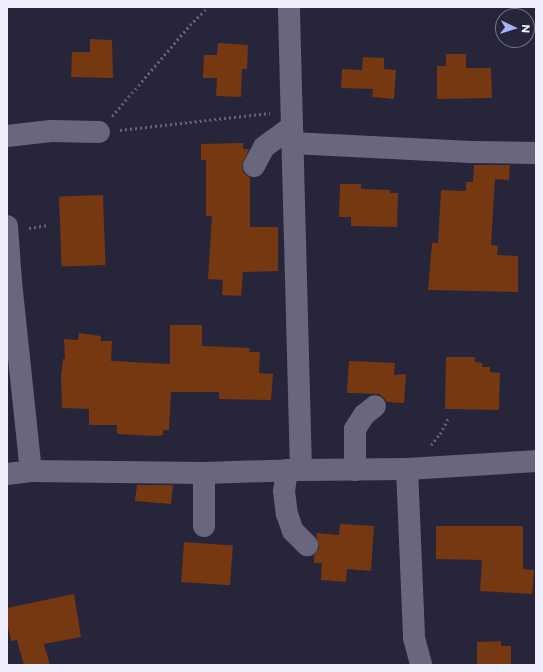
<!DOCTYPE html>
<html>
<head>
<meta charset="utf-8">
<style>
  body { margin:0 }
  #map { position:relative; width:543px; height:672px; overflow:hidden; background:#272539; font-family:Montserrat,sans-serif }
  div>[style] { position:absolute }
  .building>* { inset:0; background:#763810; transform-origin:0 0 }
  .path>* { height:2.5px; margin-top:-1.25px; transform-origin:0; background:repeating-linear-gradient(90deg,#656375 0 2px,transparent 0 5px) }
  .minor>* { height:22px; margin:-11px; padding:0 11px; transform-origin:11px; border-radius:11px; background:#69677e }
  span { translate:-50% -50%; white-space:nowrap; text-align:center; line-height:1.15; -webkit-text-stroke:3.5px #272539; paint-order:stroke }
  .frame { position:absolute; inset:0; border:8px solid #efeefc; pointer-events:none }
  .north { position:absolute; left:495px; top:8px; width:40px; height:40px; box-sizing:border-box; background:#272539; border:1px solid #777587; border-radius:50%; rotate:94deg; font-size:11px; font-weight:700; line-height:16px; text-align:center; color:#efeefc }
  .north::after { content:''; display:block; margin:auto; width:14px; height:18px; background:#a7b1fc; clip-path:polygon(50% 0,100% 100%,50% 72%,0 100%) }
</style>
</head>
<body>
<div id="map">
  <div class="building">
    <div style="clip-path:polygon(90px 39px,112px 40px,113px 78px,71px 77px,72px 52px,90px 52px)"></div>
    <div style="clip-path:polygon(218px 43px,248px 45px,247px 69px,242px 69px,241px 97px,216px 96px,217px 78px,203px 78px,204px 55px,217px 55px)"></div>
    <div style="clip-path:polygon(446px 54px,466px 54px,466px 68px,491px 68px,492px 98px,437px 99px,437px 66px,446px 66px)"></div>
    <div style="clip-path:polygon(363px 57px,384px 58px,384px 69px,396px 70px,394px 99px,372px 97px,373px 89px,341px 88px,342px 69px,362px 70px)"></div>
    <div style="clip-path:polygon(243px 143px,243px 149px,249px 149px,242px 166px,244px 173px,250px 178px,250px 227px,278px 227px,278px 271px,243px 272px,241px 296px,222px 295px,223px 280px,208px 279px,212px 216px,206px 216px,206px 160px,201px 160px,201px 144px)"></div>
    <div style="clip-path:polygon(474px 165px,510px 165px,509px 180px,495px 179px,491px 245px,498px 246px,497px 255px,518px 256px,518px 292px,428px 290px,432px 243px,438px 243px,441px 190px,466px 191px,466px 182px,473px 182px)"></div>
    <div style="clip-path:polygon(340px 184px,361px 184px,361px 189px,390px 190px,390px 193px,398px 193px,397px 227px,351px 226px,351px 217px,339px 217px)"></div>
    <div style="left:103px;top:195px;width:70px;height:44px;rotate:88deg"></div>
    <div style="clip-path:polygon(170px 325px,202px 325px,202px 346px,250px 348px,249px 352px,260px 352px,259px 373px,273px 374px,271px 400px,219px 399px,219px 392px,171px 392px,169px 430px,163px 430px,163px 435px,156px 436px,117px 434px,117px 425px,89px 425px,89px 409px,62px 408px,61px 377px,63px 359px,65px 359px,64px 339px,78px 340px,79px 333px,101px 336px,101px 341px,112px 341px,111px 361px,170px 364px)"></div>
    <div style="clip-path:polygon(446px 357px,475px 357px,475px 362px,482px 363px,482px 367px,490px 367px,490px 372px,500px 373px,499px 410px,445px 409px)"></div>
    <div style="clip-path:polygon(349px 361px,395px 363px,394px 375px,406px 374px,404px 403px,387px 402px,384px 398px,379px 394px,347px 393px)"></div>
    <div style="clip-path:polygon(137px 485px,173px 485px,171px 504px,135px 501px)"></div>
    <div style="clip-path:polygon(340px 524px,374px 526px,371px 571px,347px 569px,346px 582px,321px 580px,322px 563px,314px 563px,314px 555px,319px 548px,316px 533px,339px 535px)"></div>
    <div style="clip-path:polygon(436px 526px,523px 526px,523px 569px,534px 570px,532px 594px,480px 591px,482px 560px,436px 559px)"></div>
    <div style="left:184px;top:542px;width:49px;height:40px;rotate:4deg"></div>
    <div style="clip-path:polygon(74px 594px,81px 637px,44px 644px,50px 665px,24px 665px,17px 640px,11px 641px,7px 622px,7px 608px)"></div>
    <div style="clip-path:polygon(501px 641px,501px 646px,511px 646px,511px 665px,477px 665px,477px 642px)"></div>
  </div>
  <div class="path">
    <div style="left:112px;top:116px;width:120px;rotate:-49.4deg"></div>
    <div style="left:190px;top:25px;width:25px;rotate:-45deg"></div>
    <div style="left:120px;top:130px;width:151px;rotate:-6.5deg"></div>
    <div style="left:29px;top:228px;width:19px;rotate:-9deg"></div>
    <div style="left:431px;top:445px;width:14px;rotate:-51deg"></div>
    <div style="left:440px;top:434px;width:18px;rotate:-63deg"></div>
  </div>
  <div class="minor">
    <div style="left:7px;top:136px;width:44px;rotate:-6.5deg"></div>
    <div style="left:51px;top:131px;width:48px;rotate:1.2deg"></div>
    <div style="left:292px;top:143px;width:179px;rotate:2.9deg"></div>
    <div style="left:471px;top:152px;width:65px;rotate:0.9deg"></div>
    <div style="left:254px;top:166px;width:21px;rotate:-62deg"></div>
    <div style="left:264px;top:147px;width:34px;rotate:-36deg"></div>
    <div style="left:7px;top:226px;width:56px;rotate:85.9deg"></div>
    <div style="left:11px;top:282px;width:190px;rotate:84deg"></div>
    <div style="left:407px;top:469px;width:129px;rotate:-3.5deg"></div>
    <div style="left:287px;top:470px;width:21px;rotate:98deg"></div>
    <div style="left:284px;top:491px;width:23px;rotate:83deg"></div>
    <div style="left:287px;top:514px;width:18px;rotate:71deg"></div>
    <div style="left:293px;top:531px;width:20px;rotate:45deg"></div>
    <div style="left:301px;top:470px;width:106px;rotate:-0.5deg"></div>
    <div style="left:407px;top:469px;width:169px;rotate:87.6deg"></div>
    <div style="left:414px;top:638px;width:28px;rotate:75deg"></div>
    <div style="left:355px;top:470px;width:41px;rotate:-90deg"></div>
    <div style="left:355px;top:429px;width:17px;rotate:-57deg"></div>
    <div style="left:364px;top:415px;width:14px;rotate:-39deg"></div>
    <div style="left:204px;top:473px;width:53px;rotate:90deg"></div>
    <div style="left:7px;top:474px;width:24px;rotate:-7deg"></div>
    <div style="left:31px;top:471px;width:173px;rotate:0.7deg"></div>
    <div style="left:204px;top:473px;width:97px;rotate:-1.8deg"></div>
    <div style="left:301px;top:470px;width:463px;rotate:-91.5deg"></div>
  </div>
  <div class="frame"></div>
  <div class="north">N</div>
</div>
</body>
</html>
